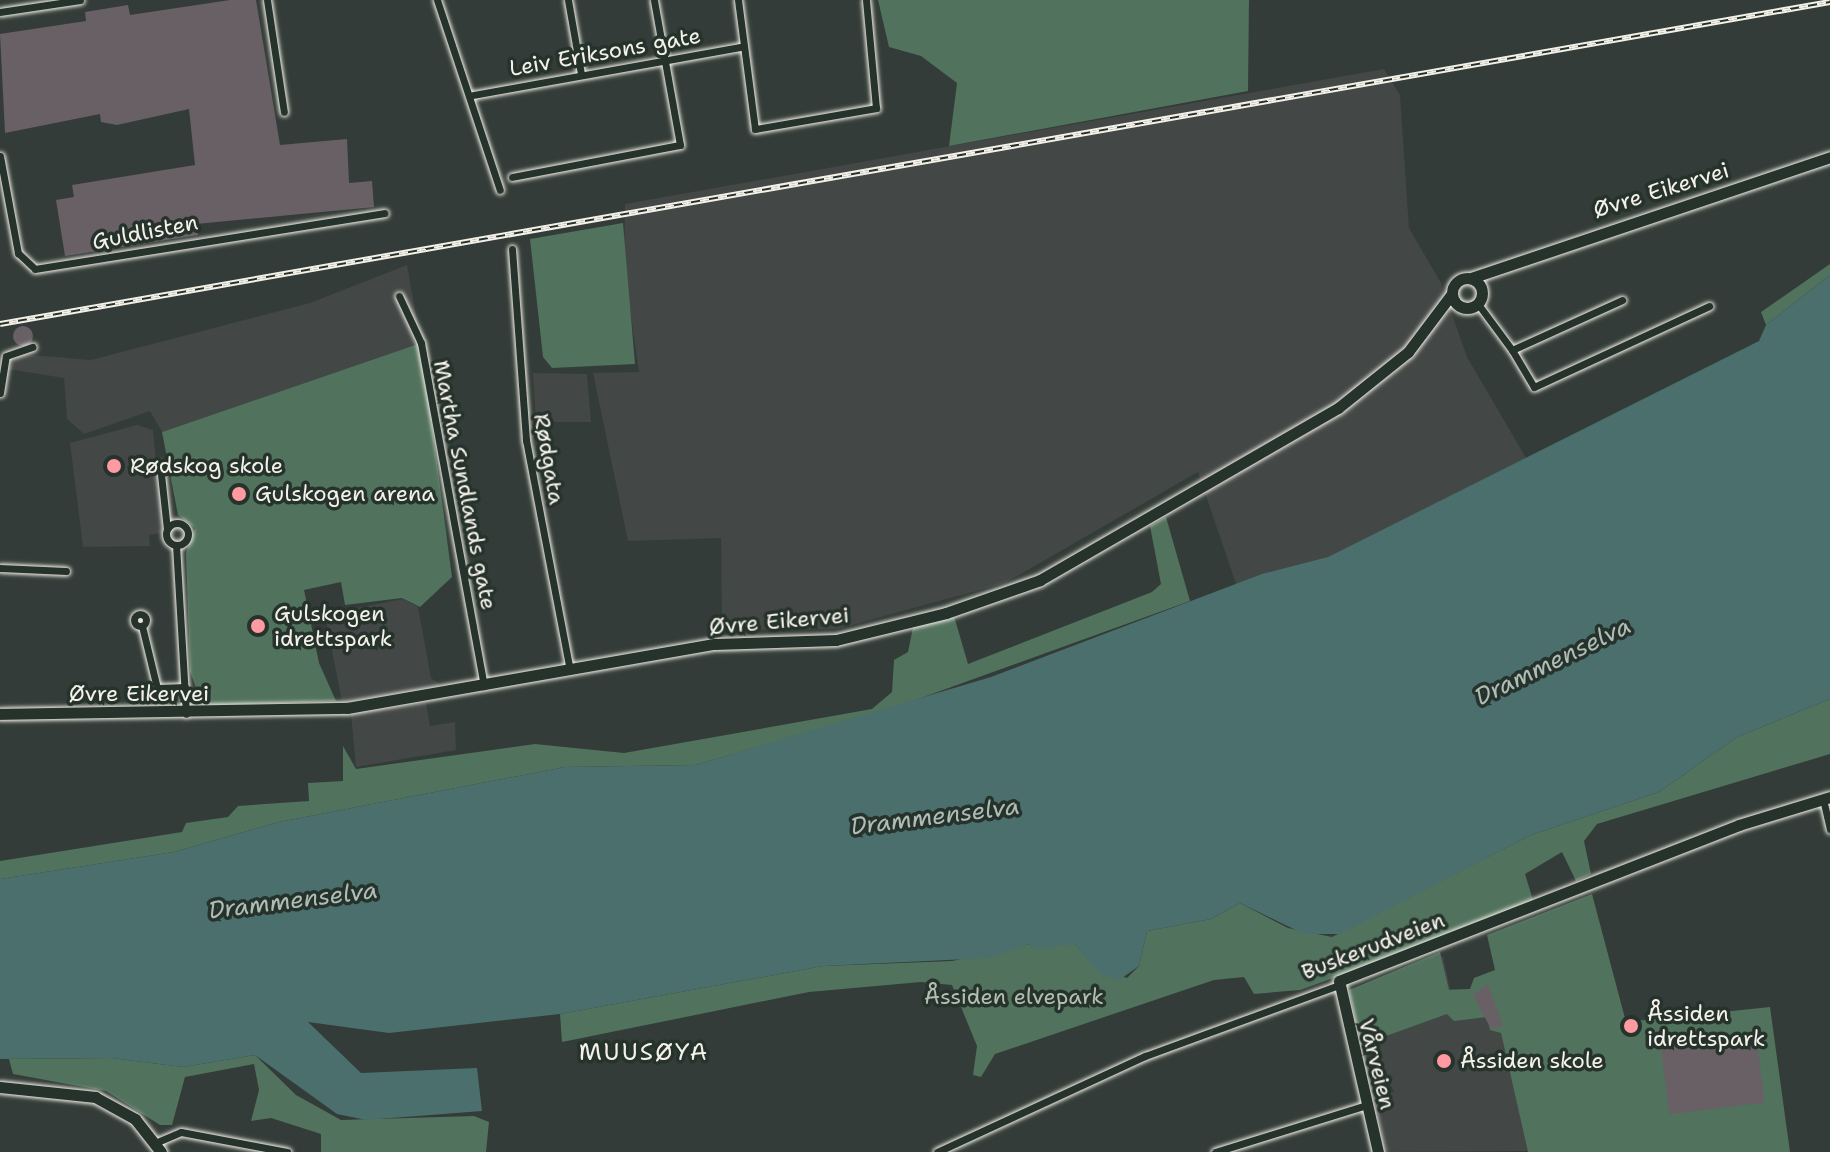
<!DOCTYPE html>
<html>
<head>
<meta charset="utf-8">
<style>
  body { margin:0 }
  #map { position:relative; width:1830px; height:1152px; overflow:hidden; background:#333c38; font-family:"Shantell Sans",sans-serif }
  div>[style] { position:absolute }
  .built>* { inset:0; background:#434746 }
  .green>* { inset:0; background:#51725c }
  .water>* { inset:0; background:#4a6f6d }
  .building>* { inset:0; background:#696066; transform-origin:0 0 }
  .round { border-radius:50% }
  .roads { filter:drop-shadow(0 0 2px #f4f1e8) drop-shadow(0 0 2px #f4f1e8) }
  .minor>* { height:7px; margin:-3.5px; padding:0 3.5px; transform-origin:3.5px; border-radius:3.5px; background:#26332d }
  .minor>.ring { margin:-3.5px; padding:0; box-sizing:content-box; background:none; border:7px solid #26332d; border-radius:50% }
  .secondary>* { height:11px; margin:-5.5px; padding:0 5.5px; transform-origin:5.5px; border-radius:5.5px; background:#26332d }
  .secondary>.ring { margin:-5.5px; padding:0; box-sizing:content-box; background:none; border:11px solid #26332d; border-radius:50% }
  .rail>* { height:6px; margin-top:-3px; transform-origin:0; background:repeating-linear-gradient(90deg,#26332d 0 9px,#f4f1e8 0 18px); box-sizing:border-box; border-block:2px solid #f4f1e8 }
  .dots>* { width:22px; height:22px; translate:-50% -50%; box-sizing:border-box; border:4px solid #26332d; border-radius:50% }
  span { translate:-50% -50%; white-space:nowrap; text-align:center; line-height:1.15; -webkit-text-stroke:7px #26332d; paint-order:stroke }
  .street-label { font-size:22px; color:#f4f1e8 }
  .poi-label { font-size:22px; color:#f4f1e8 }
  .left { translate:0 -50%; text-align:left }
  .park-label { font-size:22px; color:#b3beb0 }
  .water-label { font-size:24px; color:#b0bdb7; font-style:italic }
  .neighbourhood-label { font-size:24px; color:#f4f1e8; letter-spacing:2px }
</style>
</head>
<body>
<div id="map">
  <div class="built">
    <div style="clip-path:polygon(1384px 69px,1400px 95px,1409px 228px,1441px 283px,1467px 357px,1526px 458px,1328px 557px,1237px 587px,1198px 472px,1005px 583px,837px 629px,722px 630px,721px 538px,628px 541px,593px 373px,639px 372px,624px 267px,625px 204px)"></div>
    <div style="clip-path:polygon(407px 265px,421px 343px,162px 432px,150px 411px,84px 434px,67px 419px,64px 378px,7px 369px,19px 354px,91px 360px,310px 303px)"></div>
    <div style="clip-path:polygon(533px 373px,587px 374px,591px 422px,536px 422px)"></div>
    <div style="clip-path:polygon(137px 425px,153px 430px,163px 533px,149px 535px,150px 546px,83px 547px,70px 443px)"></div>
    <div style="clip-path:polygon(403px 599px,418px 607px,431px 678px,441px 685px,342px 702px,325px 614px)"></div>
    <div style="clip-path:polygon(426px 703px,430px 726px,455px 722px,456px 750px,356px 767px,351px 714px)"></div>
    <div style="clip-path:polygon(1443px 956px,1450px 989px,1470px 989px,1501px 1033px,1528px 1151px,1387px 1152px,1374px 1098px,1394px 1092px,1349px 994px)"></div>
  </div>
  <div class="green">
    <div style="clip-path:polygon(878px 0,1249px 0,1248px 91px,949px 146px,957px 83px,921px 56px,889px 47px)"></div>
    <div style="clip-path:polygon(623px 223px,635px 364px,552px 368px,543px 357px,530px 239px)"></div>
    <div style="clip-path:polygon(1830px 264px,1830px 275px,1766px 325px,1761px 312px)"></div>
    <div style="clip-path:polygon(421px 343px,452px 577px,420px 607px,402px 598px,345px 605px,341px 582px,304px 590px,319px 663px,336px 701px,202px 705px,190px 671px,186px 553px,195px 528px,178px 515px,162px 432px)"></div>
    <div style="clip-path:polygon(1166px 517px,1190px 601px,896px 707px,695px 765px,565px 767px,279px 822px,174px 852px,0 879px,0 861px,182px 832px,186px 823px,228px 817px,238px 806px,309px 801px,308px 783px,343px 781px,343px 746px,356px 769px,535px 744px,624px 753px,872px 709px,892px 692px,894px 660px,908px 652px,913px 627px,954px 616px,968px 664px,1152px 592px,1161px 584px,1150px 526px)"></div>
    <div style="clip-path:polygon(1830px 699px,1830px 754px,1597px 824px,1584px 841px,1591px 874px,1576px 881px,1562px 852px,1525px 874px,1533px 900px,1419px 947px,1300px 990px,1254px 994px,1244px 977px,1214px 980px,995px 1054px,981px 1077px,973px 1075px,977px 1046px,952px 985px,921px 982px,809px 992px,562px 1042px,560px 1014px,823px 966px,952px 961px,1031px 944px,1075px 944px,1094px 965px,1127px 978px,1139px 966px,1147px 931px,1211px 919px,1240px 903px,1288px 928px,1332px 937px,1531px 835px,1659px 792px,1737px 737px)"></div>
    <div style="clip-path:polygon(1592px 894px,1626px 1022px,1770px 1007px,1790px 1152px,1528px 1152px,1501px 1033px,1490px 1030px,1487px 1017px,1454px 1021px,1447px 1014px,1361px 1045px,1349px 990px,1440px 952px,1449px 990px,1470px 989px,1474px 978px,1495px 970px,1487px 935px)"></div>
    <div style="clip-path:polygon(255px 1055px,296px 1095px,341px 1120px,474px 1116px,489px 1122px,486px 1152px,321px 1152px,321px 1134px,271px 1118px,251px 1121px,259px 1090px,254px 1064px,185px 1077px,172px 1125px,160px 1125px,106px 1091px,13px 1074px,9px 1059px,111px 1058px,183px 1067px)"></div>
  </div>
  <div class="water">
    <div style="clip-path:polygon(1830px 275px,1830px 699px,1737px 737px,1659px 792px,1531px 835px,1340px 934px,1304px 934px,1240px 903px,1211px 919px,1147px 931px,1139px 966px,1119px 980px,1100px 974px,1075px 944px,1032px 949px,1030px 944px,989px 958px,823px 966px,560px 1014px,389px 1033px,308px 1022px,361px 1073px,477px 1068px,482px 1111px,366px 1120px,337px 1114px,255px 1055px,183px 1067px,111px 1058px,0 1059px,0 879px,174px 852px,279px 822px,565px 767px,695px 765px,991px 677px,1262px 574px,1328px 557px,1759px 341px,1766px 325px)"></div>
  </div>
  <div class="building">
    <div style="clip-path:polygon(230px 0,256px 0,280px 145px,347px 139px,349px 183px,372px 181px,374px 207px,196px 224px,198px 235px,65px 256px,56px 200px,74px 197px,72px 185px,195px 165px,189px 109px,117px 125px,101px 122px,100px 114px,5px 133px,0 34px,86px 21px,85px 12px,128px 5px,130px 15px)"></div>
    <div class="round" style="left:13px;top:326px;width:20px;height:20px"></div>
    <div style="clip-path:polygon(1488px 984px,1503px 1026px,1491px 1029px,1473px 995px)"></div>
    <div style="left:1756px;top:1033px;width:70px;height:96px;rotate:83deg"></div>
  </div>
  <div class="roads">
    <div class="minor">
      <div style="left:267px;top:0;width:113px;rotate:81.4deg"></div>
      <div style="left:437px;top:0;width:200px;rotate:71.7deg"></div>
      <div style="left:568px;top:0;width:75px;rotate:80deg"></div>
      <div style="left:738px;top:0;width:130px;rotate:82.5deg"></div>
      <div style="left:755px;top:129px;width:123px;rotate:-9.8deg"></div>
      <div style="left:876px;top:108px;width:108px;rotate:-95.3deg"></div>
      <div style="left:0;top:12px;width:81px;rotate:-8.5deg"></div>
      <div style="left:473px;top:95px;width:275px;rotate:-10.2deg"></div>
      <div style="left:0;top:156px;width:99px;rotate:79.5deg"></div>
      <div style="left:18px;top:253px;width:23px;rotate:43deg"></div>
      <div style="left:35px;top:269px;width:354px;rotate:-9.1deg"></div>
      <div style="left:512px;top:177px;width:171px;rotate:-10.8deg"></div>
      <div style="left:680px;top:145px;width:147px;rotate:-100.2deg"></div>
      <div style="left:512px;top:249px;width:192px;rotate:85.8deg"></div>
      <div style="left:526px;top:440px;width:234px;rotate:79.2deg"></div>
      <div style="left:399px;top:296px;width:52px;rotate:64.9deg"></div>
      <div style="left:421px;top:343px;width:349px;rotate:79.6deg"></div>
      <div style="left:1478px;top:304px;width:57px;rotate:53.5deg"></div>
      <div style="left:1512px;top:350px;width:121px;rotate:-24.4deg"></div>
      <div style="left:1512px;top:350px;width:43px;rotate:59.3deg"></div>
      <div style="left:1534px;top:387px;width:193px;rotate:-24.8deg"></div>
      <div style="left:0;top:393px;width:37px;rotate:-81deg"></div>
      <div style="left:6px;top:356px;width:28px;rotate:-19deg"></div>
      <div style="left:160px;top:465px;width:64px;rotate:83.8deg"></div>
      <div class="ring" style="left:166px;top:523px;width:15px;height:15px"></div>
      <div style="left:176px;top:545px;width:169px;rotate:86.6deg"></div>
      <div style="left:0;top:568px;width:66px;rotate:2.6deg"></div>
      <div class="ring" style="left:134px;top:614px;width:5px;height:5px"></div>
      <div style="left:142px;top:626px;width:64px;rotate:76.4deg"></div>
      <div style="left:157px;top:688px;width:28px;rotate:-2deg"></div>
      <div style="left:1823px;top:799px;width:31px;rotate:77deg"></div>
      <div style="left:155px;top:1143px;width:28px;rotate:-23deg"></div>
      <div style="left:181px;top:1132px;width:108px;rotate:10.7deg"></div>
      <div style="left:937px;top:1152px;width:229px;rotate:-24.8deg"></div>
      <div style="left:1145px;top:1056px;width:203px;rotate:-20.1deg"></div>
      <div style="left:1215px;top:1152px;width:159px;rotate:-17.2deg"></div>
    </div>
    <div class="secondary">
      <div class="ring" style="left:1452px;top:278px;width:19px;height:19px"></div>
      <div style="left:1471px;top:278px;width:379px;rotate:-18.6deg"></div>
      <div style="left:0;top:714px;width:347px;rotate:-1deg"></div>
      <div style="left:347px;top:708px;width:374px;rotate:-9.9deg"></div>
      <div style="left:715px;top:644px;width:121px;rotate:-1.9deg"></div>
      <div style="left:836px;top:640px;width:113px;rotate:-13.8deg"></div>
      <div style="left:946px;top:613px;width:100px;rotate:-19.3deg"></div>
      <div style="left:1040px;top:580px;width:344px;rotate:-30deg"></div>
      <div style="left:1338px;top:408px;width:90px;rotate:-38.7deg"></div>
      <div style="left:1408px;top:352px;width:71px;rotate:-53deg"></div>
      <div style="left:0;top:1087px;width:96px;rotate:6deg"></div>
      <div style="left:95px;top:1097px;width:46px;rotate:28.8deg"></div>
      <div style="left:135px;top:1119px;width:42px;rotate:51.8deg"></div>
      <div style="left:1378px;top:1152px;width:175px;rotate:-102.8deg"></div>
      <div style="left:1339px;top:981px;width:429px;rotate:-21.3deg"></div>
      <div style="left:1739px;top:825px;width:95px;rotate:-17.1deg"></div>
    </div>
  </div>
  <div class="rail">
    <div style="left:0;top:324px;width:1858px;rotate:-9.98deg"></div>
  </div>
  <div class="dots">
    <div style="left:114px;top:466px;background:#ff9aa2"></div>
    <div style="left:239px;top:494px;background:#ff9aa2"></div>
    <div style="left:258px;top:626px;background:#ff9aa2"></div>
    <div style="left:1631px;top:1026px;background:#ff9aa2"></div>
    <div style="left:1444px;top:1061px;background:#ff9aa2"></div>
  </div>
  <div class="street-label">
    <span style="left:605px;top:52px;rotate:-10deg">Leiv Eriksons gate</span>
    <span style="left:1661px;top:190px;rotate:-17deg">Øvre Eikervei</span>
    <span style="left:145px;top:232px;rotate:-11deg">Guldlisten</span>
    <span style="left:549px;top:459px;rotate:80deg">Rødgata</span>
    <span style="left:465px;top:485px;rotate:79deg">Martha Sundlands gate</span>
    <span style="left:779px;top:621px;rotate:-5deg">Øvre Eikervei</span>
    <span style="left:139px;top:694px">Øvre Eikervei</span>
    <span style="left:1373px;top:946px;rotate:-21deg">Buskerudveien</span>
    <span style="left:1377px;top:1064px;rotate:76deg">Vårveien</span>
  </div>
  <div class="poi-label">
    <span class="left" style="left:130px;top:466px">Rødskog skole</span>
    <span class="left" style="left:255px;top:494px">Gulskogen arena</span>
    <span class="left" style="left:274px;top:626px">Gulskogen<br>idrettspark</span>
    <span class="left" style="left:1647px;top:1026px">Åssiden<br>idrettspark</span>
    <span class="left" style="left:1460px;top:1061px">Åssiden skole</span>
  </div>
  <div class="park-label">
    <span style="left:1014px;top:997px">Åssiden elvepark</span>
  </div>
  <div class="water-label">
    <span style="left:1553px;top:662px;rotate:-26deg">Drammenselva</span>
    <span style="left:935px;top:817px;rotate:-7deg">Drammenselva</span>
    <span style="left:293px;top:901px;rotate:-7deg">Drammenselva</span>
  </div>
  <div class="neighbourhood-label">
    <span style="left:644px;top:1053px">MUUSØYA</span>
  </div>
</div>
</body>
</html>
